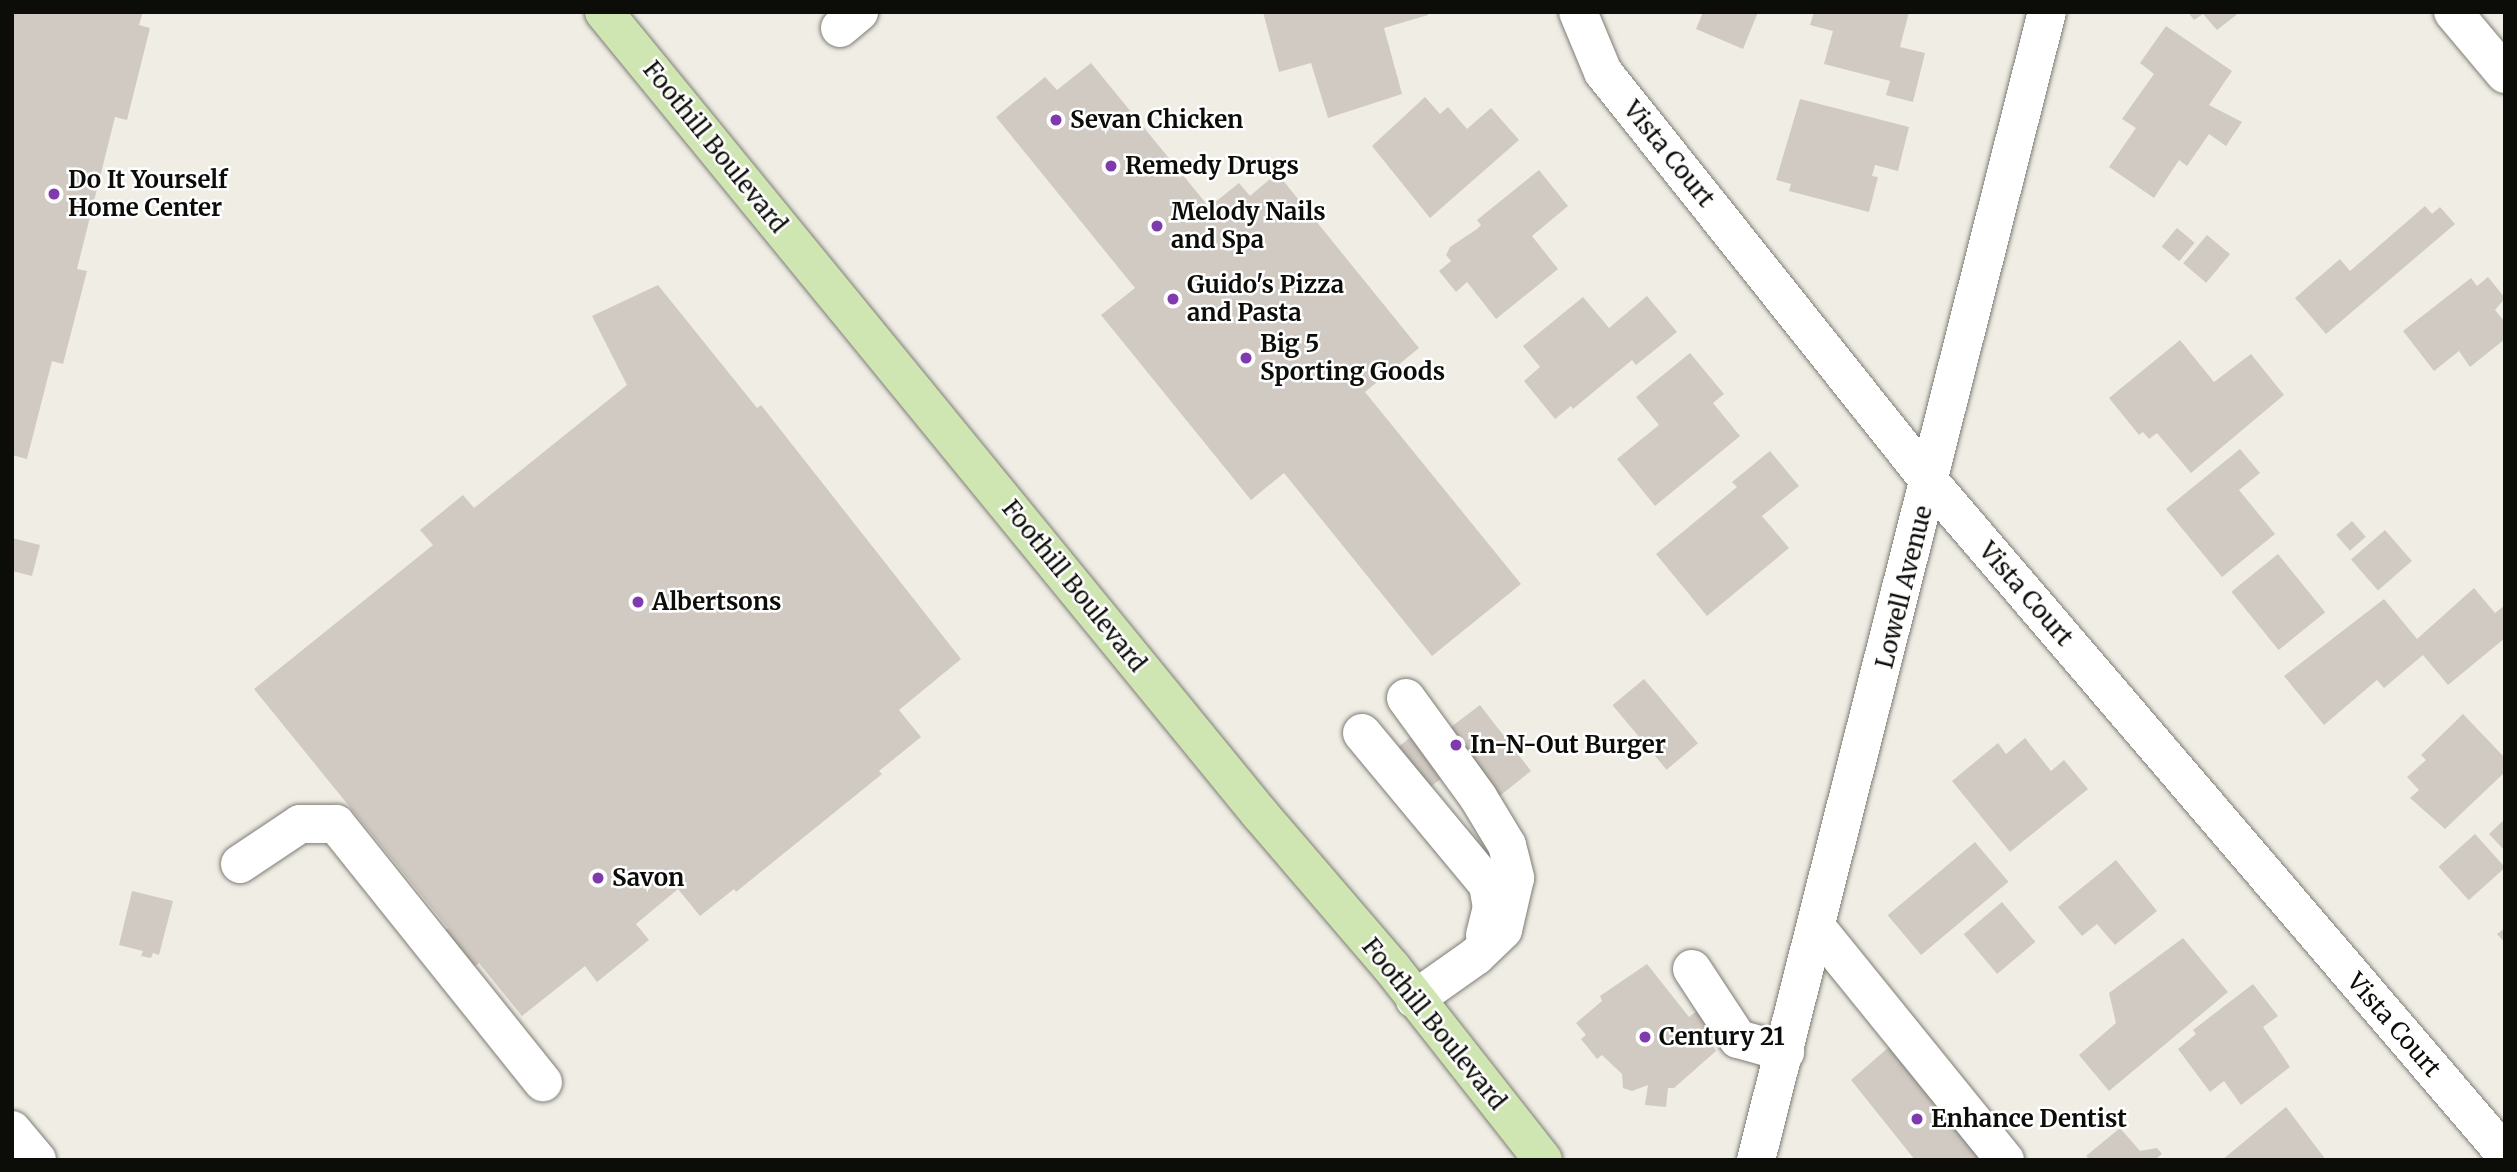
<!DOCTYPE html>
<html>
<head>
<meta charset="utf-8">
<style>
  body { margin:0 }
  #map { position:relative; width:2517px; height:1172px; overflow:hidden; background:#efede4; font-family:Merriweather,serif }
  div>[style] { position:absolute }
  .building>* { inset:0; background:#d1cac3; transform-origin:0 0 }
  .roads { filter:drop-shadow(0 0 2px #7e7d75) drop-shadow(0 0 2px #7e7d75) }
  .minor>* { height:38px; margin:-19px; padding:0 19px; transform-origin:19px; border-radius:19px; background:#fff }
  .major>* { height:38px; margin:-19px; padding:0 19px; transform-origin:19px; border-radius:19px; background:#d0e6b2 }
  .dots>* { width:19px; height:19px; translate:-50% -50%; box-sizing:border-box; border:4px solid #fff; border-radius:50% }
  span { translate:-50% -50%; white-space:nowrap; text-align:center; line-height:1.15; -webkit-text-stroke:5px #fff; paint-order:stroke }
  .poi-label { font-size:24px; color:#0c0c09; font-weight:700 }
  .left { translate:0 -50%; text-align:left }
  .street-label { font-size:24px; color:#0c0c09 }
  .frame { position:absolute; inset:0; border:14px solid #0c0c09; pointer-events:none }
</style>
</head>
<body>
<div id="map">
  <div class="building">
    <div style="clip-path:polygon(12px 12px,143px 12px,139px 25px,150px 28px,127px 120px,115px 117px,77px 269px,87px 271px,63px 364px,52px 361px,27px 459px,12px 455px)"></div>
    <div style="clip-path:polygon(1263px 12px,1428px 12px,1428px 15px,1384px 28px,1402px 94px,1328px 118px,1311px 63px,1279px 72px)"></div>
    <div style="clip-path:polygon(1703px 12px,1758px 12px,1743px 49px,1696px 29px)"></div>
    <div style="clip-path:polygon(1814px 12px,1909px 12px,1900px 47px,1925px 53px,1913px 102px,1886px 95px,1890px 81px,1824px 64px,1833px 31px,1810px 25px)"></div>
    <div style="clip-path:polygon(2188px 12px,2240px 12px,2217px 30px,2203px 14px,2194px 20px)"></div>
    <div style="clip-path:polygon(2166px 26px,2232px 71px,2209px 105px,2242px 122px,2226px 146px,2209px 134px,2187px 166px,2179px 160px,2154px 198px,2109px 167px,2136px 128px,2122px 119px,2154px 74px,2140px 63px)"></div>
    <div style="clip-path:polygon(1091px 63px,1209px 207px,1239px 183px,1250px 196px,1277px 173px,1419px 348px,1365px 392px,1521px 584px,1432px 656px,1284px 473px,1251px 500px,1101px 315px,1135px 288px,996px 117px,1045px 77px,1057px 90px)"></div>
    <div style="clip-path:polygon(1425px 97px,1440px 114px,1448px 107px,1467px 129px,1491px 108px,1519px 140px,1430px 218px,1372px 146px)"></div>
    <div style="clip-path:polygon(1800px 99px,1909px 127px,1898px 171px,1875px 165px,1872px 176px,1878px 177px,1869px 212px,1789px 191px,1791px 184px,1776px 180px)"></div>
    <div style="clip-path:polygon(1539px 170px,1568px 206px,1532px 236px,1558px 269px,1496px 319px,1467px 282px,1456px 292px,1439px 271px,1451px 261px,1446px 255px,1450px 247px,1477px 229px,1481px 225px,1477px 220px)"></div>
    <div style="clip-path:polygon(2425px 206px,2432px 214px,2440px 207px,2455px 224px,2326px 334px,2295px 298px,2340px 259px,2350px 271px)"></div>
    <div style="left:2177px;top:228px;width:23px;height:24px;rotate:40deg"></div>
    <div style="left:2207px;top:235px;width:30px;height:37px;rotate:40deg"></div>
    <div style="clip-path:polygon(2488px 277px,2505px 298px,2495px 310px,2505px 322px,2505px 339px,2470px 367px,2459px 351px,2434px 371px,2403px 331px,2471px 278px,2477px 286px)"></div>
    <div style="clip-path:polygon(658px 285px,757px 408px,761px 405px,961px 659px,899px 710px,921px 737px,879px 771px,882px 774px,736px 892px,734px 889px,700px 916px,678px 889px,636px 924px,649px 940px,597px 982px,585px 966px,522px 1016px,479px 963px,451px 986px,421px 950px,448px 928px,254px 689px,433px 545px,420px 530px,463px 495px,474px 508px,627px 385px,592px 316px)"></div>
    <div style="clip-path:polygon(1647px 296px,1677px 332px,1636px 365px,1632px 360px,1573px 409px,1571px 406px,1555px 419px,1524px 381px,1540px 367px,1523px 346px,1583px 297px,1609px 328px)"></div>
    <div style="clip-path:polygon(2180px 340px,2214px 382px,2251px 354px,2284px 395px,2191px 473px,2157px 433px,2149px 439px,2143px 432px,2139px 435px,2109px 398px)"></div>
    <div style="clip-path:polygon(1690px 353px,1724px 394px,1713px 403px,1740px 436px,1655px 506px,1617px 459px,1659px 425px,1636px 397px)"></div>
    <div style="clip-path:polygon(2240px 449px,2260px 473px,2239px 490px,2275px 534px,2222px 577px,2166px 509px)"></div>
    <div style="clip-path:polygon(1770px 451px,1799px 486px,1762px 516px,1789px 548px,1707px 616px,1656px 554px,1737px 487px,1732px 482px)"></div>
    <div style="left:2352px;top:521px;width:21px;height:21px;rotate:49deg"></div>
    <div style="left:2385px;top:530px;width:41px;height:45px;rotate:49deg"></div>
    <div style="clip-path:polygon(12px 538px,40px 545px,32px 576px,12px 571px)"></div>
    <div style="left:2278px;top:554px;width:75px;height:60px;rotate:51deg"></div>
    <div style="clip-path:polygon(2474px 588px,2495px 613px,2505px 605px,2505px 638px,2448px 685px,2423px 655px,2384px 688px,2377px 680px,2324px 725px,2284px 676px,2384px 599px,2417px 639px)"></div>
    <div style="left:1644px;top:679px;width:84px;height:41px;rotate:50deg"></div>
    <div style="clip-path:polygon(1480px 705px,1531px 771px,1492px 802px,1461px 763px,1415px 799px,1372px 768px,1427px 724px,1447px 730px)"></div>
    <div style="clip-path:polygon(2463px 714px,2505px 758px,2505px 772px,2445px 829px,2410px 798px,2419px 790px,2407px 777px,2426px 760px,2421px 755px)"></div>
    <div style="clip-path:polygon(2025px 738px,2051px 771px,2064px 760px,2088px 789px,2010px 852px,1952px 781px,1998px 743px,2006px 754px)"></div>
    <div style="clip-path:polygon(2505px 819px,2505px 851px,2489px 834px)"></div>
    <div style="left:2475px;top:834px;width:45px;height:49px;rotate:48deg"></div>
    <div style="left:1975px;top:842px;width:52px;height:114px;rotate:50deg"></div>
    <div style="clip-path:polygon(2116px 860px,2157px 911px,2115px 945px,2097px 924px,2082px 936px,2058px 907px)"></div>
    <div style="clip-path:polygon(132px 891px,173px 901px,159px 955px,153px 953px,151px 958px,141px 956px,143px 951px,119px 945px)"></div>
    <div style="left:2002px;top:902px;width:52px;height:50px;rotate:50deg"></div>
    <div style="clip-path:polygon(2505px 928px,2505px 943px,2497px 934px)"></div>
    <div style="clip-path:polygon(2183px 938px,2228px 992px,2109px 1091px,2079px 1055px,2116px 1023px,2109px 993px)"></div>
    <div style="clip-path:polygon(1647px 964px,1689px 1017px,1697px 1011px,1709px 1027px,1703px 1033px,1716px 1051px,1674px 1088px,1668px 1088px,1666px 1107px,1645px 1105px,1648px 1085px,1632px 1091px,1623px 1088px,1622px 1074px,1602px 1055px,1597px 1059px,1581px 1039px,1586px 1035px,1576px 1023px,1602px 1001px,1600px 996px)"></div>
    <div style="clip-path:polygon(2253px 984px,2278px 1016px,2263px 1027px,2290px 1067px,2241px 1105px,2224px 1081px,2210px 1092px,2178px 1049px,2196px 1034px,2193px 1030px)"></div>
    <div style="clip-path:polygon(1889px 1047px,1984px 1160px,1915px 1160px,1851px 1080px)"></div>
    <div style="clip-path:polygon(2286px 1107px,2326px 1160px,2222px 1160px)"></div>
    <div style="clip-path:polygon(2120px 1128px,2140px 1151px,2157px 1148px,2162px 1154px,2154px 1160px,2090px 1160px,2086px 1156px)"></div>
  </div>
  <div class="roads">
    <div class="minor">
      <div style="left:1578px;top:12px;width:65px;rotate:67.4deg"></div>
      <div style="left:1603px;top:72px;width:524px;rotate:51.43deg"></div>
      <div style="left:1930px;top:482px;width:884px;rotate:49.45deg"></div>
      <div style="left:2453px;top:12px;width:81px;rotate:50deg"></div>
      <div style="left:840px;top:28px;width:25px;rotate:-40deg"></div>
      <div style="left:1406px;top:698px;width:122px;rotate:54deg"></div>
      <div style="left:1478px;top:797px;width:56px;rotate:58.9deg"></div>
      <div style="left:1507px;top:845px;width:34px;rotate:76deg"></div>
      <div style="left:1515px;top:878px;width:53px;rotate:103deg"></div>
      <div style="left:1503px;top:930px;width:37px;rotate:136deg"></div>
      <div style="left:1476px;top:956px;width:75px;rotate:144.8deg"></div>
      <div style="left:1362px;top:733px;width:197px;rotate:50.3deg"></div>
      <div style="left:1488px;top:885px;width:22px;rotate:80deg"></div>
      <div style="left:1492px;top:907px;width:29px;rotate:104deg"></div>
      <div style="left:240px;top:864px;width:72px;rotate:-33.7deg"></div>
      <div style="left:300px;top:824px;width:36px"></div>
      <div style="left:336px;top:824px;width:331px;rotate:51.3deg"></div>
      <div style="left:1817px;top:928px;width:299px;rotate:51deg"></div>
      <div style="left:1692px;top:969px;width:84px;rotate:56.7deg"></div>
      <div style="left:1738px;top:1039px;width:49px;rotate:15.5deg"></div>
      <div style="left:12px;top:1130px;width:39px;rotate:50deg"></div>
      <div style="left:1756px;top:1160px;width:1184px;rotate:-75.78deg"></div>
    </div>
    <div class="major">
      <div style="left:604px;top:12px;width:1036px;rotate:50.72deg"></div>
      <div style="left:1260px;top:814px;width:203px;rotate:49.4deg"></div>
      <div style="left:1392px;top:968px;width:244px;rotate:51.8deg"></div>
    </div>
  </div>
  <div class="dots">
    <div style="left:1056px;top:120px;background:#7f3aae"></div>
    <div style="left:1111px;top:166px;background:#7f3aae"></div>
    <div style="left:54px;top:194px;background:#7f3aae"></div>
    <div style="left:1157px;top:226px;background:#7f3aae"></div>
    <div style="left:1173px;top:299px;background:#7f3aae"></div>
    <div style="left:1246px;top:358px;background:#7f3aae"></div>
    <div style="left:638px;top:602px;background:#7f3aae"></div>
    <div style="left:1456px;top:745px;background:#7f3aae"></div>
    <div style="left:598px;top:878px;background:#7f3aae"></div>
    <div style="left:1645px;top:1037px;background:#7f3aae"></div>
    <div style="left:1917px;top:1119px;background:#7f3aae"></div>
  </div>
  <div class="poi-label">
    <span class="left" style="left:1070px;top:120px">Sevan Chicken</span>
    <span class="left" style="left:1125px;top:166px">Remedy Drugs</span>
    <span class="left" style="left:68px;top:194px">Do It Yourself<br>Home Center</span>
    <span class="left" style="left:1171px;top:226px">Melody Nails<br>and Spa</span>
    <span class="left" style="left:1187px;top:299px">Guido's Pizza<br>and Pasta</span>
    <span class="left" style="left:1260px;top:358px">Big 5<br>Sporting Goods</span>
    <span class="left" style="left:652px;top:602px">Albertsons</span>
    <span class="left" style="left:1470px;top:745px">In-N-Out Burger</span>
    <span class="left" style="left:612px;top:878px">Savon</span>
    <span class="left" style="left:1659px;top:1037px">Century 21</span>
    <span class="left" style="left:1931px;top:1119px">Enhance Dentist</span>
  </div>
  <div class="street-label">
    <span style="left:715px;top:147px;rotate:51deg">Foothill Boulevard</span>
    <span style="left:1669px;top:154px;rotate:51deg">Vista Court</span>
    <span style="left:1074px;top:586px;rotate:51deg">Foothill Boulevard</span>
    <span style="left:1904px;top:587px;rotate:-76deg">Lowell Avenue</span>
    <span style="left:2026px;top:594px;rotate:49deg">Vista Court</span>
    <span style="left:1434px;top:1024px;rotate:51deg">Foothill Boulevard</span>
    <span style="left:2394px;top:1025px;rotate:49deg">Vista Court</span>
  </div>
  <div class="frame"></div>
</div>
</body>
</html>
